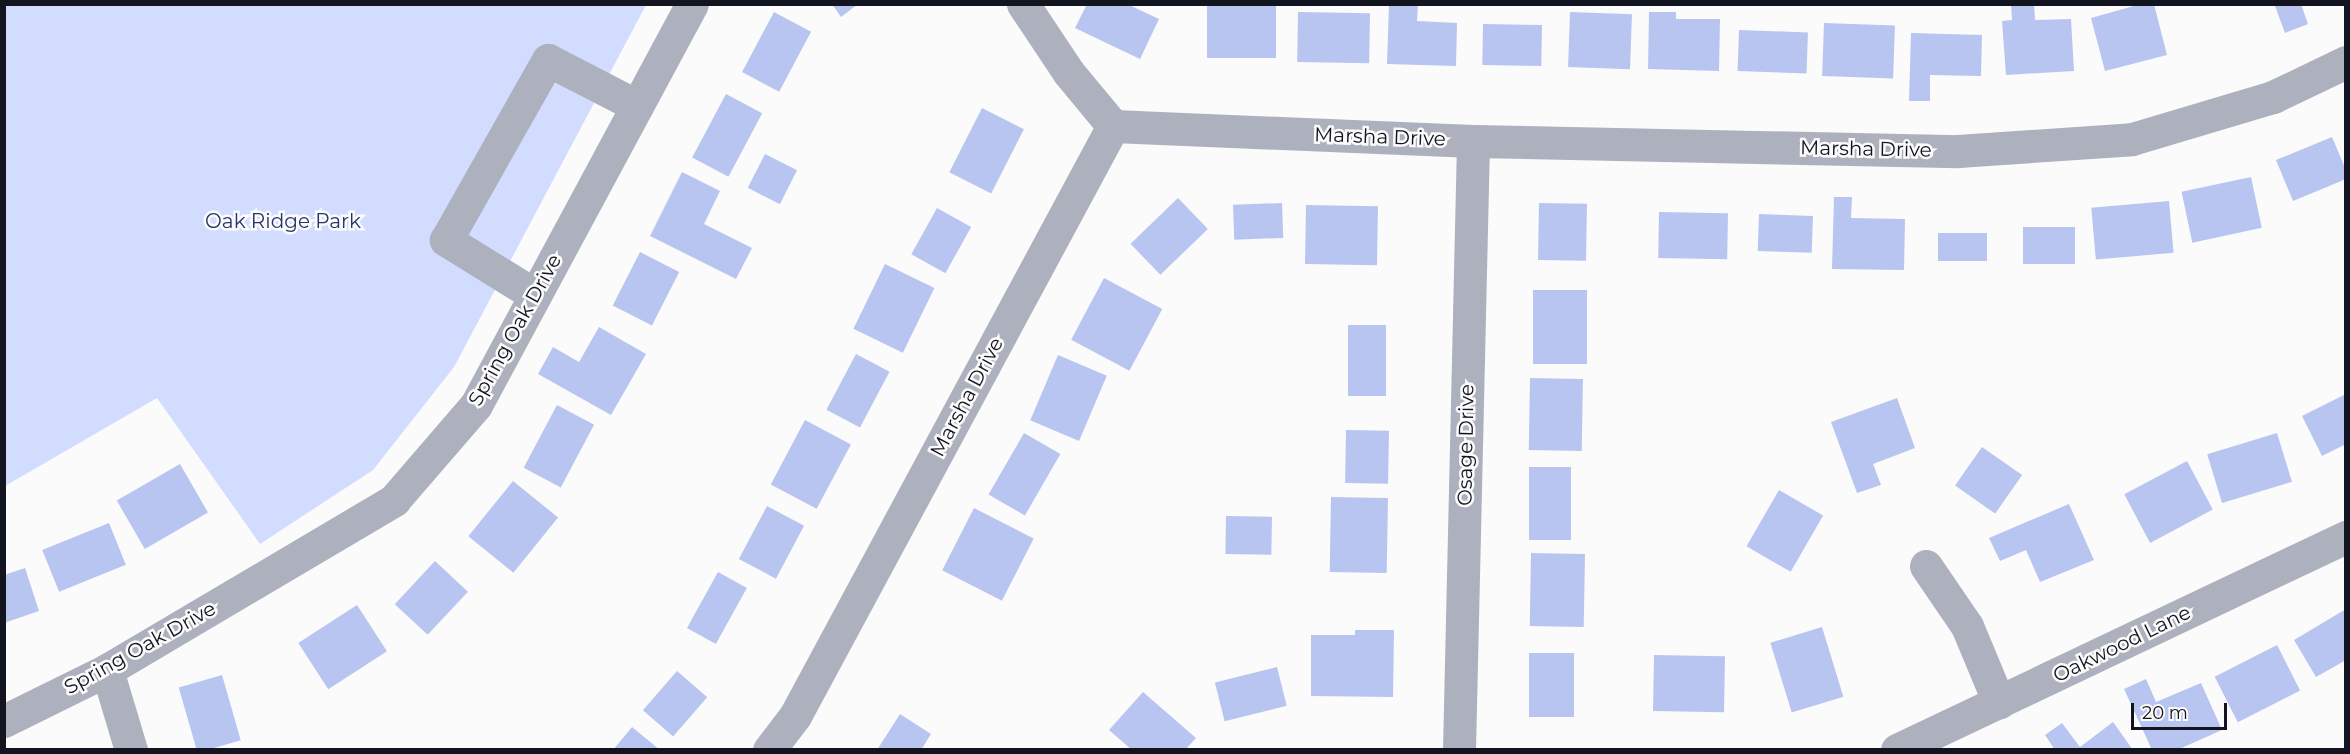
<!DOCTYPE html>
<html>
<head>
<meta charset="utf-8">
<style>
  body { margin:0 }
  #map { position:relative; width:2350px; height:754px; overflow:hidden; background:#fbfbfb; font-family:Montserrat,sans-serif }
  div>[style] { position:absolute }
  .green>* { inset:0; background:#d2dcff }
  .building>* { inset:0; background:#b8c5f0; transform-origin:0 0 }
  .minor>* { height:33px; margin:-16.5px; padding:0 16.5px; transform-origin:16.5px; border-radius:16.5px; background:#adb1be }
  span { translate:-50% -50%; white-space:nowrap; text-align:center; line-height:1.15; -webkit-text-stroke:5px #fbfbfb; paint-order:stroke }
  .street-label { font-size:20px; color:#12141f }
  .park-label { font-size:20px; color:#2a346a }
  .frame { position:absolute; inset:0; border:6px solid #12141f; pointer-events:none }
  .scale { position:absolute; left:2131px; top:703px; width:96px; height:27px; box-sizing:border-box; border:3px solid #12141f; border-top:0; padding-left:8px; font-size:18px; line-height:21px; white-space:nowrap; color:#12141f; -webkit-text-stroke:4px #fbfbfb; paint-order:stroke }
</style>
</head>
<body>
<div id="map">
  <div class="green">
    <div style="clip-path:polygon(5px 5px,646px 5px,454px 367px,373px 470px,260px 544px,157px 398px,5px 486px)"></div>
  </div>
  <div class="building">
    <div style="clip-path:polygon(832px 4px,858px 4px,841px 17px)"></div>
    <div style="clip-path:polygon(1087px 4px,1127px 4px,1159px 19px,1140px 59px,1075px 28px)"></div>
    <div style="left:1207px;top:4px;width:69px;height:54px"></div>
    <div style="clip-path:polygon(1389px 4px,1418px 4px,1417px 21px,1457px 23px,1456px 66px,1387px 64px)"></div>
    <div style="clip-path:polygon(2011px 4px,2034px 4px,2035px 20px,2071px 19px,2074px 71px,2006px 75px,2002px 21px,2012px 20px)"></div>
    <div style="clip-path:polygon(2141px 4px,2154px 4px,2167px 55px,2105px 71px,2091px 18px)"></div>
    <div style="clip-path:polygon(2280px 4px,2301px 4px,2308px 24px,2285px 33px,2275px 6px)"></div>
    <div style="left:774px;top:12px;width:42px;height:68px;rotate:28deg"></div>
    <div style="left:1298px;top:12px;width:72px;height:50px;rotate:1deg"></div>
    <div style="left:1570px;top:12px;width:62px;height:55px;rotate:2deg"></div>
    <div style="clip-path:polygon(1649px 12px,1676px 12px,1676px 19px,1720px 19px,1719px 71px,1648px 69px)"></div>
    <div style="left:1824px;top:23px;width:71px;height:53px;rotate:2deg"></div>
    <div style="left:1483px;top:24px;width:59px;height:41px;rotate:1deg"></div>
    <div style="left:1739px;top:30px;width:69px;height:41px;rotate:2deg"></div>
    <div style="clip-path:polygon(1911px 33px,1982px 35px,1981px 76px,1930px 75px,1930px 101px,1909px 101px)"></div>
    <div style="left:726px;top:94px;width:41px;height:72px;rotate:28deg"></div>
    <div style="left:982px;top:108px;width:47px;height:72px;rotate:27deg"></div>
    <div style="clip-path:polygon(2332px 137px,2346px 170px,2346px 179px,2293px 201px,2276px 160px)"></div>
    <div style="left:765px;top:154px;width:36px;height:38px;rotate:27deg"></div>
    <div style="clip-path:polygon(682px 172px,720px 191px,704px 224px,752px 248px,736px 279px,650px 236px)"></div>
    <div style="left:2251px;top:177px;width:52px;height:71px;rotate:78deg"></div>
    <div style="clip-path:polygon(1834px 197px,1852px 197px,1851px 218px,1905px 219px,1904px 270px,1832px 269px)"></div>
    <div style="left:1178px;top:198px;width:43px;height:66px;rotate:46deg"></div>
    <div style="left:2169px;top:201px;width:52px;height:78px;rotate:85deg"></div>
    <div style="left:1282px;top:203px;width:35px;height:49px;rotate:88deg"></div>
    <div style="left:1539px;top:203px;width:48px;height:57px;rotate:1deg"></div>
    <div style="left:1306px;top:205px;width:72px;height:59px;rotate:1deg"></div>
    <div style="left:937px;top:208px;width:39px;height:53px;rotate:29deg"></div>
    <div style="left:1659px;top:212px;width:69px;height:46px;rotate:1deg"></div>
    <div style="left:1759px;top:214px;width:54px;height:37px;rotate:2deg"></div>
    <div style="left:2023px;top:227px;width:52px;height:37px"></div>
    <div style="left:1938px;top:233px;width:49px;height:28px"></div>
    <div style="left:640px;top:252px;width:44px;height:60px;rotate:27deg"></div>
    <div style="left:885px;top:264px;width:55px;height:72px;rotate:26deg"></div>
    <div style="left:1104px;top:278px;width:66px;height:70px;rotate:28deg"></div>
    <div style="left:1533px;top:290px;width:54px;height:74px"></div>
    <div style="left:1348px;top:325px;width:38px;height:71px"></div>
    <div style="clip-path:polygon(599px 327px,646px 354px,611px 415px,538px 374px,553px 347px,579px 362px)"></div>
    <div style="left:856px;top:354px;width:38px;height:63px;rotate:28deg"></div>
    <div style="left:1058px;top:355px;width:53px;height:71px;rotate:23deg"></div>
    <div style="left:1530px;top:378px;width:53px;height:72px;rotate:1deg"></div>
    <div style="clip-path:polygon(2346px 394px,2346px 444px,2322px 456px,2302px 416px)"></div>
    <div style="clip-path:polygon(1897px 398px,1915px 448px,1873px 464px,1881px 485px,1857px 493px,1831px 422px)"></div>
    <div style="left:557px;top:405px;width:42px;height:71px;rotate:28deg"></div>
    <div style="left:805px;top:420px;width:52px;height:73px;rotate:28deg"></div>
    <div style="left:1346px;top:430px;width:43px;height:53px;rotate:1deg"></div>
    <div style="left:1024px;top:433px;width:42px;height:71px;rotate:30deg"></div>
    <div style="left:2277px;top:433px;width:51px;height:73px;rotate:73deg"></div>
    <div style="left:1982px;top:447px;width:49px;height:47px;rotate:35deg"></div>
    <div style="left:2187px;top:461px;width:55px;height:71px;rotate:62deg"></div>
    <div style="left:180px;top:464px;width:56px;height:73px;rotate:60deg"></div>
    <div style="left:1529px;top:467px;width:42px;height:73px"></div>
    <div style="left:513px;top:481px;width:58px;height:71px;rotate:39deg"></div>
    <div style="left:1779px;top:490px;width:51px;height:65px;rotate:30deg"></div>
    <div style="left:1331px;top:497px;width:57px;height:75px;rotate:1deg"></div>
    <div style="clip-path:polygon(2069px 504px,2094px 560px,2040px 582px,2026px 550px,2000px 561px,1989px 538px)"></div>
    <div style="left:767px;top:506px;width:42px;height:60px;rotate:28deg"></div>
    <div style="left:974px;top:508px;width:67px;height:70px;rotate:27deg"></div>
    <div style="left:1226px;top:516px;width:46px;height:38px;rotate:1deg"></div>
    <div style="left:109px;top:523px;width:45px;height:72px;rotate:68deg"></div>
    <div style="left:1531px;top:553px;width:54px;height:73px;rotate:1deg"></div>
    <div style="left:435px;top:561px;width:45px;height:59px;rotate:43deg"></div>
    <div style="clip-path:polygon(25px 568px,39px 611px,4px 623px,4px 575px)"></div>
    <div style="left:718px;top:572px;width:33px;height:64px;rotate:29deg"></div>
    <div style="left:357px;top:605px;width:55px;height:70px;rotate:57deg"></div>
    <div style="clip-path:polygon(2346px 609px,2346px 660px,2316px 677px,2294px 640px)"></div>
    <div style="left:1822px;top:627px;width:73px;height:54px;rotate:73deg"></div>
    <div style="clip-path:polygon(1355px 630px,1394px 630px,1393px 697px,1311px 696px,1311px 635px,1355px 635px)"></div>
    <div style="left:2277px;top:645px;width:51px;height:70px;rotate:63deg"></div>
    <div style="left:1529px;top:653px;width:45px;height:64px"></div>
    <div style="left:1654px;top:655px;width:71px;height:56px;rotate:1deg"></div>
    <div style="left:1277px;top:667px;width:40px;height:64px;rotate:76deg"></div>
    <div style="left:677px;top:671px;width:40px;height:52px;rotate:41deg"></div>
    <div style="left:222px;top:675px;width:68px;height:45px;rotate:74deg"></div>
    <div style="clip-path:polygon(2146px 679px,2156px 702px,2201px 683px,2222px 730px,2177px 750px,2152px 750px,2124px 689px)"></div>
    <div style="clip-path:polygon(1143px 692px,1196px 738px,1185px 750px,1132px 750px,1109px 730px)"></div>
    <div style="clip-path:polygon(900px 714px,931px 734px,921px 750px,877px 750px)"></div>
    <div style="clip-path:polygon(2113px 722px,2133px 750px,2055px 750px,2045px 735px,2062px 723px,2080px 747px)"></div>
    <div style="clip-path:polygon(632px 727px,660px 750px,613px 750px)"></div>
  </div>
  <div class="minor">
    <div style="left:1023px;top:4px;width:83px;rotate:56.3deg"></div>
    <div style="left:1069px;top:73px;width:69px;rotate:50.3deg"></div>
    <div style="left:535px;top:295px;width:105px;rotate:-148.3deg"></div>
    <div style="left:446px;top:240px;width:207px;rotate:-60.5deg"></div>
    <div style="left:548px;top:60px;width:100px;rotate:27.3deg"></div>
    <div style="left:1926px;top:566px;width:73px;rotate:55.7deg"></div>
    <div style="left:1967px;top:626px;width:83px;rotate:67.4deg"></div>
    <div style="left:107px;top:670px;width:84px;rotate:73.3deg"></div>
    <div style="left:4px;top:721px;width:115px;rotate:-26.3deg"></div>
    <div style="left:107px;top:670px;width:334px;rotate:-30.6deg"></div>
    <div style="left:394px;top:500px;width:125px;rotate:-49.2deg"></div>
    <div style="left:476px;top:405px;width:455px;rotate:-61.7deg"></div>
    <div style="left:769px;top:750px;width:43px;rotate:-52.6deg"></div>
    <div style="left:795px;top:716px;width:670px;rotate:-61.68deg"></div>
    <div style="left:1113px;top:126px;width:360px;rotate:2.4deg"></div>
    <div style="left:1473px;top:141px;width:485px;rotate:1.2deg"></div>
    <div style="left:1958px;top:151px;width:174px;rotate:-3.9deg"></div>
    <div style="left:2132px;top:139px;width:147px;rotate:-16.6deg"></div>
    <div style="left:2273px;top:97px;width:81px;rotate:-25.6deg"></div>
    <div style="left:1459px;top:750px;width:609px;rotate:-88.68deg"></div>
    <div style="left:1897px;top:750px;width:497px;rotate:-25.4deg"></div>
  </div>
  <div class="street-label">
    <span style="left:1380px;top:137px;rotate:2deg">Marsha Drive</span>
    <span style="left:1866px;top:149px;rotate:1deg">Marsha Drive</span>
    <span style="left:515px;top:330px;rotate:-61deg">Spring Oak Drive</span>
    <span style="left:967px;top:397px;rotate:-62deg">Marsha Drive</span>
    <span style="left:1466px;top:445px;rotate:-89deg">Osage Drive</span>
    <span style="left:2122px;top:644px;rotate:-26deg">Oakwood Lane</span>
    <span style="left:140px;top:648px;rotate:-29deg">Spring Oak Drive</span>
  </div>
  <div class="park-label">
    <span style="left:283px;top:221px">Oak Ridge Park</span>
  </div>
  <div class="frame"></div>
  <div class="scale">20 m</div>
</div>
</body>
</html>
